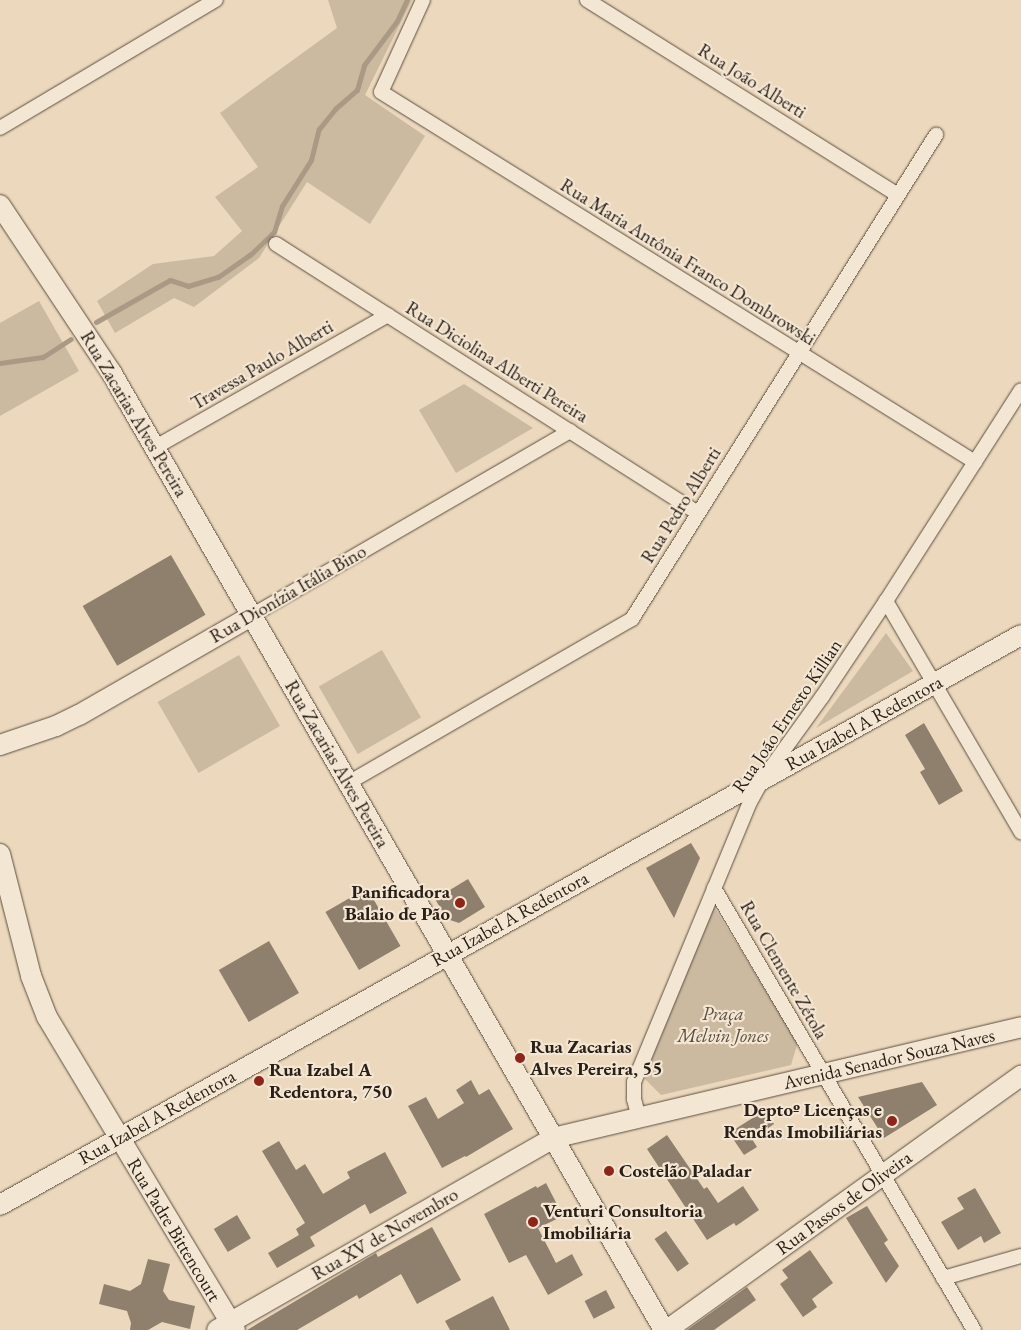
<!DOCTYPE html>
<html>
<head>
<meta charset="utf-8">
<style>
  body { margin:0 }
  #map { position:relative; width:1021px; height:1330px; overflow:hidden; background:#ecd8bc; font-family:"EB Garamond",serif }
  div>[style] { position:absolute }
  .green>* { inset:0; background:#cbb9a0; transform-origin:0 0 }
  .stream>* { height:5px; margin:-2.5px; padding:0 2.5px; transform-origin:2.5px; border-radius:2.5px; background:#aa9984 }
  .building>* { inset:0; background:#8f806d; transform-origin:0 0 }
  .roads { filter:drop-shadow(0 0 1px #5b4e40) drop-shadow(0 0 1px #5b4e40) }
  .street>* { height:14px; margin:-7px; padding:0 7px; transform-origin:7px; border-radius:7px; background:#f3e6d3 }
  .secondary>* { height:20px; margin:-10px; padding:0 10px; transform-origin:10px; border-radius:10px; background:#f3e6d3 }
  .dots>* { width:14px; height:14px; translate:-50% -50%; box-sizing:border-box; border:2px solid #f3e6d3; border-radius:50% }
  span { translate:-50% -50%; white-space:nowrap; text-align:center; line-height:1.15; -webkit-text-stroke:4.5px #f3e6d3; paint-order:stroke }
  .street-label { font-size:19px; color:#2b2017 }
  .poi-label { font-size:19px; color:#2b2017; font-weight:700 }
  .right { translate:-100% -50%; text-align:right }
  .left { translate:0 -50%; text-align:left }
  .park-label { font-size:19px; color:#5b4e40; font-style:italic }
</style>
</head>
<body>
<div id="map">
  <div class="green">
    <div style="clip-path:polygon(328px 0,412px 0,365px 95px,425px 136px,370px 224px,307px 182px,259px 258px,194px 307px,174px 298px,115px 333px,97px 301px,153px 264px,214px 256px,242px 231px,215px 197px,258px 167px,220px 113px,337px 28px)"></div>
    <div style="clip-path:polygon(39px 301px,79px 371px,0 416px,0 323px)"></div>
    <div style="clip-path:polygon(464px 384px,533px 428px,456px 473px,419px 410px)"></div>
    <div style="clip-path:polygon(886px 633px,913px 671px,816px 728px)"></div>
    <div style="left:382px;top:650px;width:78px;height:73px;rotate:60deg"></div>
    <div style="left:239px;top:655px;width:82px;height:94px;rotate:60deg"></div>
    <div style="clip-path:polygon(714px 907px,798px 1042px,791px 1065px,661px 1095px,644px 1078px)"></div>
  </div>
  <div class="stream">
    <div style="left:96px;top:322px;width:85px;rotate:-29.6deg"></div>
    <div style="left:170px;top:280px;width:19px;rotate:18deg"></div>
    <div style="left:188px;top:286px;width:31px;rotate:-17deg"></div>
    <div style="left:218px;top:277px;width:39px;rotate:-35deg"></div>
    <div style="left:250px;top:255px;width:33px;rotate:-44deg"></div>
    <div style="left:274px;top:232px;width:27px;rotate:-73deg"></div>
    <div style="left:282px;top:206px;width:54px;rotate:-57.8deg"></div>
    <div style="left:311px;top:160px;width:32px;rotate:-76deg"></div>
    <div style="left:319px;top:129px;width:26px;rotate:-51deg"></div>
    <div style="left:335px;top:109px;width:29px;rotate:-41deg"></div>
    <div style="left:357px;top:90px;width:26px;rotate:-74deg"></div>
    <div style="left:364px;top:65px;width:55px;rotate:-53.1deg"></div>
    <div style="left:397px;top:21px;width:23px;rotate:-65deg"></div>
    <div style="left:0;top:363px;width:43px;rotate:-7.9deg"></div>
    <div style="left:43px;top:357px;width:33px;rotate:-33deg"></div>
  </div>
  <div class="building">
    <div style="left:171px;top:555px;width:69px;height:102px;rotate:60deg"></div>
    <div style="clip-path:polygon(924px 723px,963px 791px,939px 805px,920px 772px,925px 769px,905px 735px)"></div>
    <div style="clip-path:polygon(691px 843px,700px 858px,674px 918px,646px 868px)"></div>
    <div style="clip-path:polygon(468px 879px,485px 907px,459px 923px,447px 919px,435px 899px)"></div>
    <div style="left:367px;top:888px;width:67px;height:48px;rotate:60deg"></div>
    <div style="left:269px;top:941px;width:60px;height:58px;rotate:60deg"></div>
    <div style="clip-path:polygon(471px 1080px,479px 1095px,489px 1089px,513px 1129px,466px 1157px,465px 1156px,442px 1168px,408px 1106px,426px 1097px,438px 1119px,464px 1103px,456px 1090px)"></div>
    <div style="clip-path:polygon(922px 1082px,937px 1105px,884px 1138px,858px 1097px)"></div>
    <div style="clip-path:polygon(765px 1110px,774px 1124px,752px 1139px,757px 1147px,744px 1155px,729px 1133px)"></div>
    <div style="clip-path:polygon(667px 1135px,704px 1189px,707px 1187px,718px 1203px,743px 1186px,759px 1210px,736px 1226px,734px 1223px,707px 1240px,647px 1149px)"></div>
    <div style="clip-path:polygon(279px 1141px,296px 1170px,305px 1164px,323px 1194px,350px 1178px,347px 1172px,385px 1152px,407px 1193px,370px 1214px,365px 1204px,310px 1237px,315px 1246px,277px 1268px,268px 1253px,299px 1235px,296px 1229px,305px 1223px,262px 1151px)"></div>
    <div style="clip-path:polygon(546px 1183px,563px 1216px,538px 1228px,556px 1263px,572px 1254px,583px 1275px,548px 1295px,526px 1255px,509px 1263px,484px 1214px,536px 1186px,537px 1188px)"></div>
    <div style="clip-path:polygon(975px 1188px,1001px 1233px,984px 1243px,981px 1236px,958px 1250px,941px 1222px,964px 1209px,957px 1198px)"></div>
    <div style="clip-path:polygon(867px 1206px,888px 1240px,884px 1243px,899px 1266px,886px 1283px,846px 1218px)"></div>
    <div style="left:237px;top:1215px;width:27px;height:27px;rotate:59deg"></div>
    <div style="clip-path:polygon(432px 1227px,461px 1280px,417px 1304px,401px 1274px,359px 1299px,357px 1295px,297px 1330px,247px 1330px,376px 1253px,378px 1257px)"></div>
    <div style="left:666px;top:1231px;width:40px;height:14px;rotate:55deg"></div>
    <div style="clip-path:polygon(810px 1250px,833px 1283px,812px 1299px,817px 1307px,803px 1317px,780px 1284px,788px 1278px,782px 1270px)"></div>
    <div style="clip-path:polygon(148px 1259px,170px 1264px,163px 1291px,169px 1300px,195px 1306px,190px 1329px,162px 1322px,148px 1330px,130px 1330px,131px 1323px,127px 1311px,99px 1304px,104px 1284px,130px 1291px,141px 1284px)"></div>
    <div style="clip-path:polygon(747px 1287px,756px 1300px,714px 1330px,687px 1330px)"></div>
    <div style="left:606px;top:1290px;width:20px;height:24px;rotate:63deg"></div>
    <div style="clip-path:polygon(493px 1296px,510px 1330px,450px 1330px,445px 1321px)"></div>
  </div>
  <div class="roads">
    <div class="street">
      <div style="left:423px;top:0;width:101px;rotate:114.5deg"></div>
      <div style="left:381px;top:92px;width:700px;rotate:31.92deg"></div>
      <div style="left:587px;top:0;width:367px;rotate:32.1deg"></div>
      <div style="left:0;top:128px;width:251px;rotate:-30.7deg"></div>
      <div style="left:276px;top:244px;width:500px;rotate:32.52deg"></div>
      <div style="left:154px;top:448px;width:269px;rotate:-29.6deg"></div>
      <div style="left:886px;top:601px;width:268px;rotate:59.7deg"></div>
      <div style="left:251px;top:616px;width:369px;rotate:-30.1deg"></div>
      <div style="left:348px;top:783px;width:328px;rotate:-30deg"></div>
      <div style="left:632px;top:619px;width:572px;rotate:-57.87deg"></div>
      <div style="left:714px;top:888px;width:513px;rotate:59.53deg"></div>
      <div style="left:639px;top:1118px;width:20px;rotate:-105deg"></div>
      <div style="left:634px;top:1099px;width:17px;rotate:-90deg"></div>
      <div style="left:634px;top:1082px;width:303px;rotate:-67.5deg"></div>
      <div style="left:750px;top:802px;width:26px;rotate:-61deg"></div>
      <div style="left:763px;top:779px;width:101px;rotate:-54.3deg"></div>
      <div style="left:822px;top:697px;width:115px;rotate:-56.3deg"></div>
      <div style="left:886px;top:601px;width:250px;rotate:-57.4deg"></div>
      <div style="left:943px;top:1278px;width:81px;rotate:-15.8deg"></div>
    </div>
    <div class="secondary">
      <div style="left:0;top:205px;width:201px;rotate:56.4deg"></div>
      <div style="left:111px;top:372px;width:1106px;rotate:60deg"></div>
      <div style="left:0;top:745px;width:59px;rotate:-18.7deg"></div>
      <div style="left:56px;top:726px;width:25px;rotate:-26deg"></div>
      <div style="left:79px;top:715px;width:198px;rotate:-29.9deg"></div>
      <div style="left:0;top:854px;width:126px;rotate:75.7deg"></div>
      <div style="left:31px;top:976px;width:44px;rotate:68.7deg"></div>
      <div style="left:47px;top:1017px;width:365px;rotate:59deg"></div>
      <div style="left:0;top:1205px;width:1169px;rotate:-29.17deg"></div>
      <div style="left:217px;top:1330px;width:387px;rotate:-29.7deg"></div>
      <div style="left:553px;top:1138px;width:481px;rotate:-13.3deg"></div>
      <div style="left:667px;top:1330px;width:436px;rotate:-35.7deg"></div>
    </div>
  </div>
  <div class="dots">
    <div style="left:460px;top:903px;background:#8f2418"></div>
    <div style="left:520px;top:1058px;background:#8f2418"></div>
    <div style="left:259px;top:1081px;background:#8f2418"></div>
    <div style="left:892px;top:1121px;background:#8f2418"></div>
    <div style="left:609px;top:1171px;background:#8f2418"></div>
    <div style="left:533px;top:1222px;background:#8f2418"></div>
  </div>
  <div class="street-label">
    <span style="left:752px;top:81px;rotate:32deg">Rua João Alberti</span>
    <span style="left:688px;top:262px;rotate:32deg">Rua Maria Antônia Franco Dombrowski</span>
    <span style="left:497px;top:362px;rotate:32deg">Rua Diciolina Alberti Pereira</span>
    <span style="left:262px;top:365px;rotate:-30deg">Travessa Paulo Alberti</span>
    <span style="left:134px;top:414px;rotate:59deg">Rua Zacarias Alves Pereira</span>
    <span style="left:681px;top:505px;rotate:-58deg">Rua Pedro Alberti</span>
    <span style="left:288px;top:594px;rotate:-30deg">Rua Dionízia Itália Bino</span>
    <span style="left:787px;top:716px;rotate:-56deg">Rua João Ernesto Killian</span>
    <span style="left:864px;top:723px;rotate:-29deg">Rua Izabel A Redentora</span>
    <span style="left:337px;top:764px;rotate:60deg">Rua Zacarias Alves Pereira</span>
    <span style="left:510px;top:919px;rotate:-29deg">Rua Izabel A Redentora</span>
    <span style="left:784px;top:970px;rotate:60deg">Rua Clemente Zétola</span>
    <span style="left:889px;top:1059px;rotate:-13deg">Avenida Senador Souza Naves</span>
    <span style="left:157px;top:1117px;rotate:-29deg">Rua Izabel A Redentora</span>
    <span style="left:844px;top:1203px;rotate:-36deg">Rua Passos de Oliveira</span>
    <span style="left:174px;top:1230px;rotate:59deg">Rua Padre Bittencourt</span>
    <span style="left:385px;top:1234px;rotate:-30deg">Rua XV de Novembro</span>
  </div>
  <div class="poi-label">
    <span class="right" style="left:450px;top:903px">Panificadora<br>Balaio de Pão</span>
    <span class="left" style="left:530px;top:1058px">Rua Zacarias<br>Alves Pereira, 55</span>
    <span class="left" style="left:269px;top:1081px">Rua Izabel A<br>Redentora, 750</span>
    <span class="right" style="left:882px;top:1121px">Deptoº Licenças e<br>Rendas Imobiliárias</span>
    <span class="left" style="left:619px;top:1171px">Costelão Paladar</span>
    <span class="left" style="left:543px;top:1222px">Venturi Consultoria<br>Imobiliária</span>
  </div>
  <div class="park-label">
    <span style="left:723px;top:1025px">Praça<br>Melvin Jones</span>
  </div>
</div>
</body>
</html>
